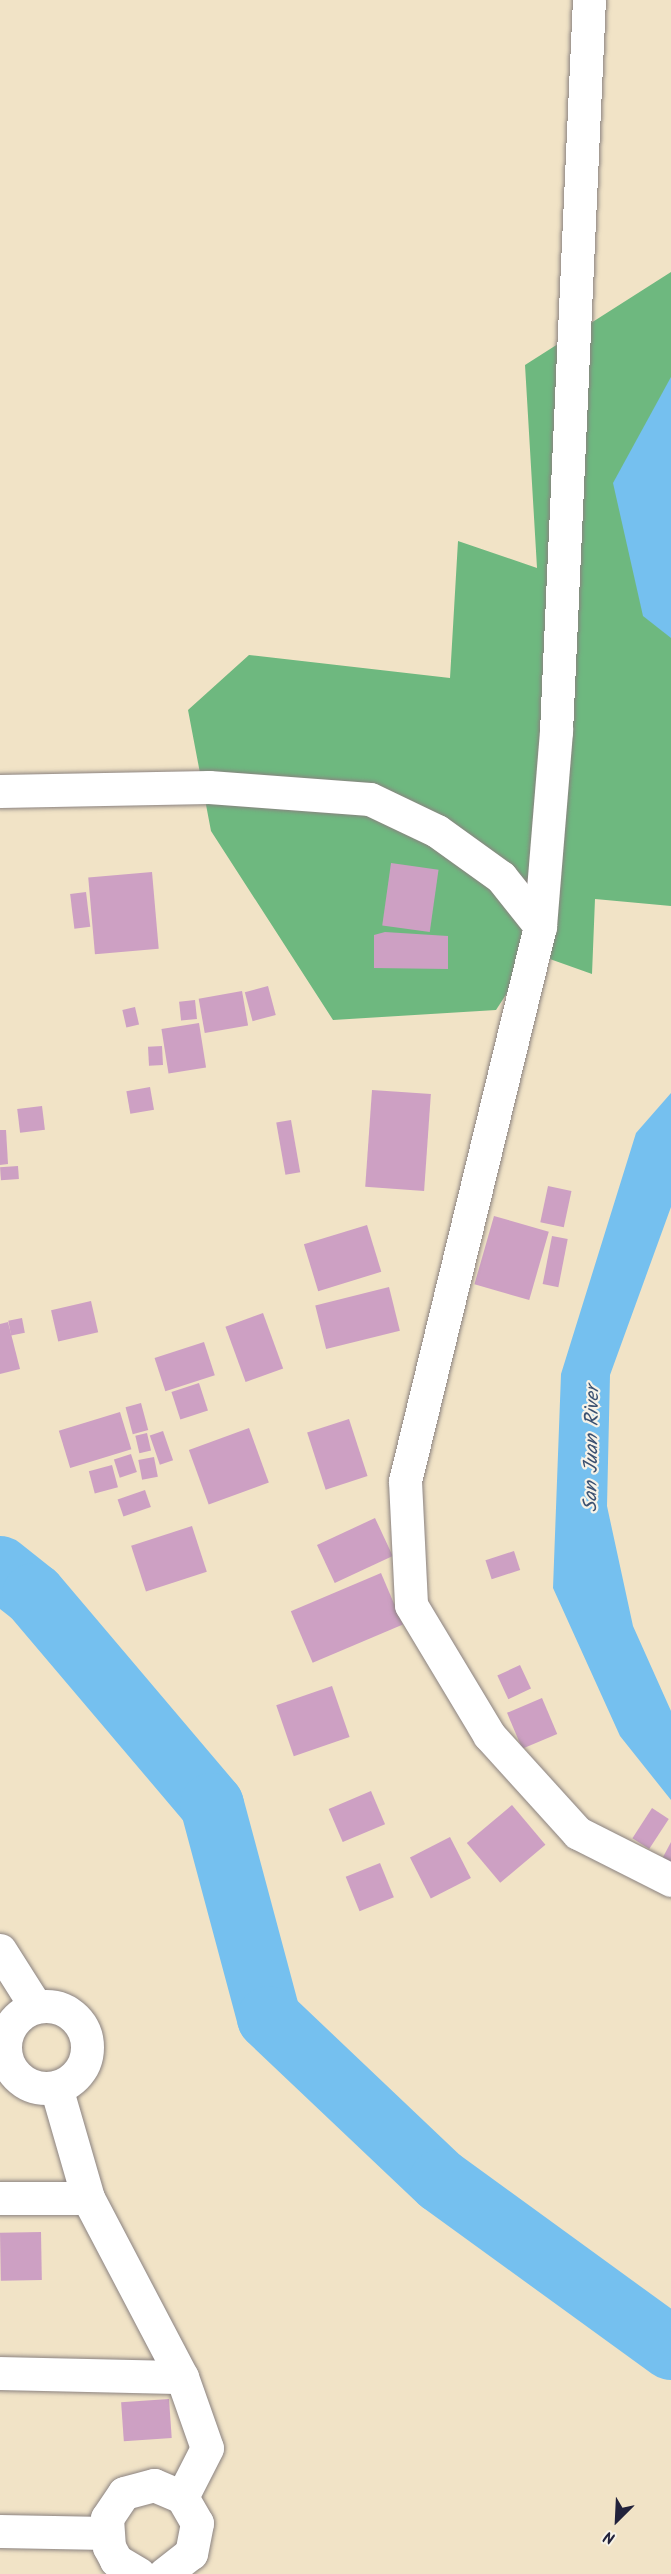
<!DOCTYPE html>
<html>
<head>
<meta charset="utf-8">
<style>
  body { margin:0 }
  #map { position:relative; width:671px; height:2574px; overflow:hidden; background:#f1e3c6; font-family:Kalam,sans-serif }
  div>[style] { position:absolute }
  .forest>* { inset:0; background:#6eb87f }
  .water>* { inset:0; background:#75c0ef }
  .river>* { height:64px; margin:-32px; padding:0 32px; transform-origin:32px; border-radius:32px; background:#75c0ef }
  .building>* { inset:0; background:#cda0c3; transform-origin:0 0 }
  .roads { filter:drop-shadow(0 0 2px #8a8280) drop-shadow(0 0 2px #8a8280) }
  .minor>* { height:33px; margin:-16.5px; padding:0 16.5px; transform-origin:16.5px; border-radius:16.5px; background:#fff }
  .minor>.ring { margin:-16.5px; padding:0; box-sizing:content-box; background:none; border:33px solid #fff; border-radius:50% }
  span { translate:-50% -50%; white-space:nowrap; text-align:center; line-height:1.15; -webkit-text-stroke:4.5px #f7f3e8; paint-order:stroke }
  .water-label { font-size:20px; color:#3b5171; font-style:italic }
  .north { position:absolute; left:587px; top:2490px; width:60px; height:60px; -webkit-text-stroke:4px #f7f3e8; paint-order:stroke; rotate:204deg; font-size:16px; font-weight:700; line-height:24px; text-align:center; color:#22223b }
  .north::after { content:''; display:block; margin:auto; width:21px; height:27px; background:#22223b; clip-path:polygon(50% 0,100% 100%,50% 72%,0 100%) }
</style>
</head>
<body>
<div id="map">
  <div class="forest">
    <div style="clip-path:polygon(671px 272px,671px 906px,595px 899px,592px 974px,533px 953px,496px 1010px,333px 1020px,211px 831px,188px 710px,249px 655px,450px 678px,458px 541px,537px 568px,525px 365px)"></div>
  </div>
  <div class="water">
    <div style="clip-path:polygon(671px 377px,671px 638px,643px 616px,613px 483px)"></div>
    <div style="clip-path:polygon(671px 1093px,671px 1207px,610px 1375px,607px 1506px,633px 1626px,671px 1711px,671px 1800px,620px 1736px,553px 1588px,561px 1374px,636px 1133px)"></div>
  </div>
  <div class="river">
    <div style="left:0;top:1568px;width:43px;rotate:38.5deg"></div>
    <div style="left:34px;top:1595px;width:275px;rotate:49.7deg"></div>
    <div style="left:212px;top:1805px;width:220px;rotate:75deg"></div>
    <div style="left:269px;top:2018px;width:237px;rotate:43.5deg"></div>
    <div style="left:441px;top:2181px;width:284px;rotate:36deg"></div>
  </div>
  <div class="building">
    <div style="left:391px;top:863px;width:48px;height:63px;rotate:8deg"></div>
    <div style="left:152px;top:872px;width:77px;height:64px;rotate:85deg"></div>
    <div style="left:86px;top:892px;width:35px;height:16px;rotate:83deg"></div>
    <div style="clip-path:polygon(385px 932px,448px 936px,448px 969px,374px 968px,374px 935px)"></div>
    <div style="left:268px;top:986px;width:30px;height:24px;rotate:75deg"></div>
    <div style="left:242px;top:991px;width:35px;height:44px;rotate:80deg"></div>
    <div style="left:195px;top:1000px;width:19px;height:16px;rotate:84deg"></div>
    <div style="left:135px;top:1007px;width:18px;height:13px;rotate:77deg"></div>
    <div style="left:199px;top:1023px;width:45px;height:38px;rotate:81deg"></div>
    <div style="left:162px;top:1046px;width:19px;height:14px;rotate:87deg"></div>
    <div style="left:150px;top:1087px;width:23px;height:24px;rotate:80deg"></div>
    <div style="left:372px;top:1090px;width:59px;height:97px;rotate:4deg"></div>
    <div style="left:42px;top:1106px;width:24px;height:25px;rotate:83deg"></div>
    <div style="left:291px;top:1120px;width:53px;height:15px;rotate:80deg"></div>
    <div style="clip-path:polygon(0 1130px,6px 1130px,8px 1164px,0 1165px)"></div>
    <div style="left:18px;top:1166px;width:13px;height:18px;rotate:86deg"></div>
    <div style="left:548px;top:1186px;width:24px;height:37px;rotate:12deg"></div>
    <div style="left:494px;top:1216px;width:57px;height:71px;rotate:16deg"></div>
    <div style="left:367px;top:1225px;width:49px;height:66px;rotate:73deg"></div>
    <div style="left:552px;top:1236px;width:16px;height:49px;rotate:11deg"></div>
    <div style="left:389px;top:1287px;width:45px;height:76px;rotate:76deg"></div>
    <div style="left:91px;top:1301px;width:32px;height:41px;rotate:77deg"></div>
    <div style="left:263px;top:1313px;width:59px;height:40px;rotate:70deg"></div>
    <div style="left:22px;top:1318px;width:15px;height:14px;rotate:79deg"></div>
    <div style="clip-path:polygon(8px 1322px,20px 1369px,0 1374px,0 1324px)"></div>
    <div style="left:204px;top:1342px;width:35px;height:52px;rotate:72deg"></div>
    <div style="left:199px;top:1383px;width:29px;height:29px;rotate:72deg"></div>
    <div style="left:141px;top:1403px;width:28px;height:16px;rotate:75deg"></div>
    <div style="left:120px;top:1412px;width:39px;height:64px;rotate:73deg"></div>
    <div style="left:349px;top:1419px;width:60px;height:44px;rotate:72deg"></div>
    <div style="left:249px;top:1428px;width:58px;height:64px;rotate:70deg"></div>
    <div style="left:163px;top:1431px;width:31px;height:14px;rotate:71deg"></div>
    <div style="left:147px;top:1433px;width:18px;height:12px;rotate:77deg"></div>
    <div style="left:131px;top:1454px;width:19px;height:18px;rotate:72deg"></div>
    <div style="left:154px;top:1457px;width:20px;height:16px;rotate:79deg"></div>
    <div style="left:112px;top:1465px;width:23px;height:24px;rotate:75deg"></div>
    <div style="left:145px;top:1490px;width:18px;height:29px;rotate:71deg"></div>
    <div style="left:375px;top:1518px;width:42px;height:64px;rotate:65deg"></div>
    <div style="left:192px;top:1526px;width:48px;height:64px;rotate:72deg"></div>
    <div style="left:514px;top:1551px;width:20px;height:30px;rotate:72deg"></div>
    <div style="left:381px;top:1573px;width:56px;height:98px;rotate:67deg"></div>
    <div style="left:520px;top:1665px;width:26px;height:25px;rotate:65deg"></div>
    <div style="left:332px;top:1686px;width:54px;height:59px;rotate:71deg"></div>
    <div style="left:542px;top:1698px;width:39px;height:38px;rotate:67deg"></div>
    <div style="left:371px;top:1791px;width:36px;height:46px;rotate:67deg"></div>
    <div style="left:512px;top:1805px;width:52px;height:59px;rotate:50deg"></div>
    <div style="left:652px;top:1808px;width:20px;height:36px;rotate:33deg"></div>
    <div style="left:450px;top:1837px;width:46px;height:45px;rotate:63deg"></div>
    <div style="clip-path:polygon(671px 1842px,671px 1864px,662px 1859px)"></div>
    <div style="left:380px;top:1863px;width:37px;height:37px;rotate:68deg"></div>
    <div style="left:41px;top:2232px;width:48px;height:41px;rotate:89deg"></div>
    <div style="left:169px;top:2399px;width:39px;height:48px;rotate:86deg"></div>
  </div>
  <div class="roads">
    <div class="minor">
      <div style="left:0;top:791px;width:209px;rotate:-1.1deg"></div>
      <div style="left:209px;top:787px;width:161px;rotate:4.3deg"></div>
      <div style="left:370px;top:799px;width:74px;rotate:25.5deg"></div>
      <div style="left:437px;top:831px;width:79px;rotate:35.7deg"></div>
      <div style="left:501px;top:877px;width:63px;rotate:51.5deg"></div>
      <div style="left:540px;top:926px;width:571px;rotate:103.67deg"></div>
      <div style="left:405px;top:1481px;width:124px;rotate:87.2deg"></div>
      <div style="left:411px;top:1605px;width:152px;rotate:59deg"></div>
      <div style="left:489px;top:1735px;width:132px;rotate:47.8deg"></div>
      <div style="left:578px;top:1833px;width:104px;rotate:26.8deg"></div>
      <div style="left:540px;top:926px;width:196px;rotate:-85.3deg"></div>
      <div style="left:556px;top:731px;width:732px;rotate:-87.42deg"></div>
      <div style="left:0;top:1950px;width:67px;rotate:57.7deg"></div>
      <div class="ring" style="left:5px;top:2006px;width:49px;height:49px"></div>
      <div style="left:56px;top:2087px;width:116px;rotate:73.9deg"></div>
      <div style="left:0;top:2198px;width:88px"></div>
      <div style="left:88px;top:2198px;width:202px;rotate:62.3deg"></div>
      <div style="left:182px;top:2377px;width:75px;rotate:70.6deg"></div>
      <div style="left:207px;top:2448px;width:55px;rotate:117deg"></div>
      <div style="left:0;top:2373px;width:182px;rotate:1.3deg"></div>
      <div style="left:0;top:2531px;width:106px;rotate:1.1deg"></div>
      <div style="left:139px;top:2574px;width:27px;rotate:-149deg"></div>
      <div style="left:116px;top:2560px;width:15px;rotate:-118deg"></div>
      <div style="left:109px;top:2547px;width:29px;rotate:-94deg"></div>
      <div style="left:107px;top:2518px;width:30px;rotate:-56deg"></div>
      <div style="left:124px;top:2493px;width:31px;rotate:-15deg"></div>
      <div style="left:154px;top:2485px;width:30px;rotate:23deg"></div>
      <div style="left:182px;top:2497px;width:30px;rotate:60deg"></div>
      <div style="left:197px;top:2523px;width:31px;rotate:101deg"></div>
      <div style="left:191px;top:2553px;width:34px;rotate:142deg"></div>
    </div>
  </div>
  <div class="water-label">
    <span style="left:593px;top:1449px;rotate:-89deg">San Juan River</span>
  </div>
  <div class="north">N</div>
</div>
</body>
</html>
